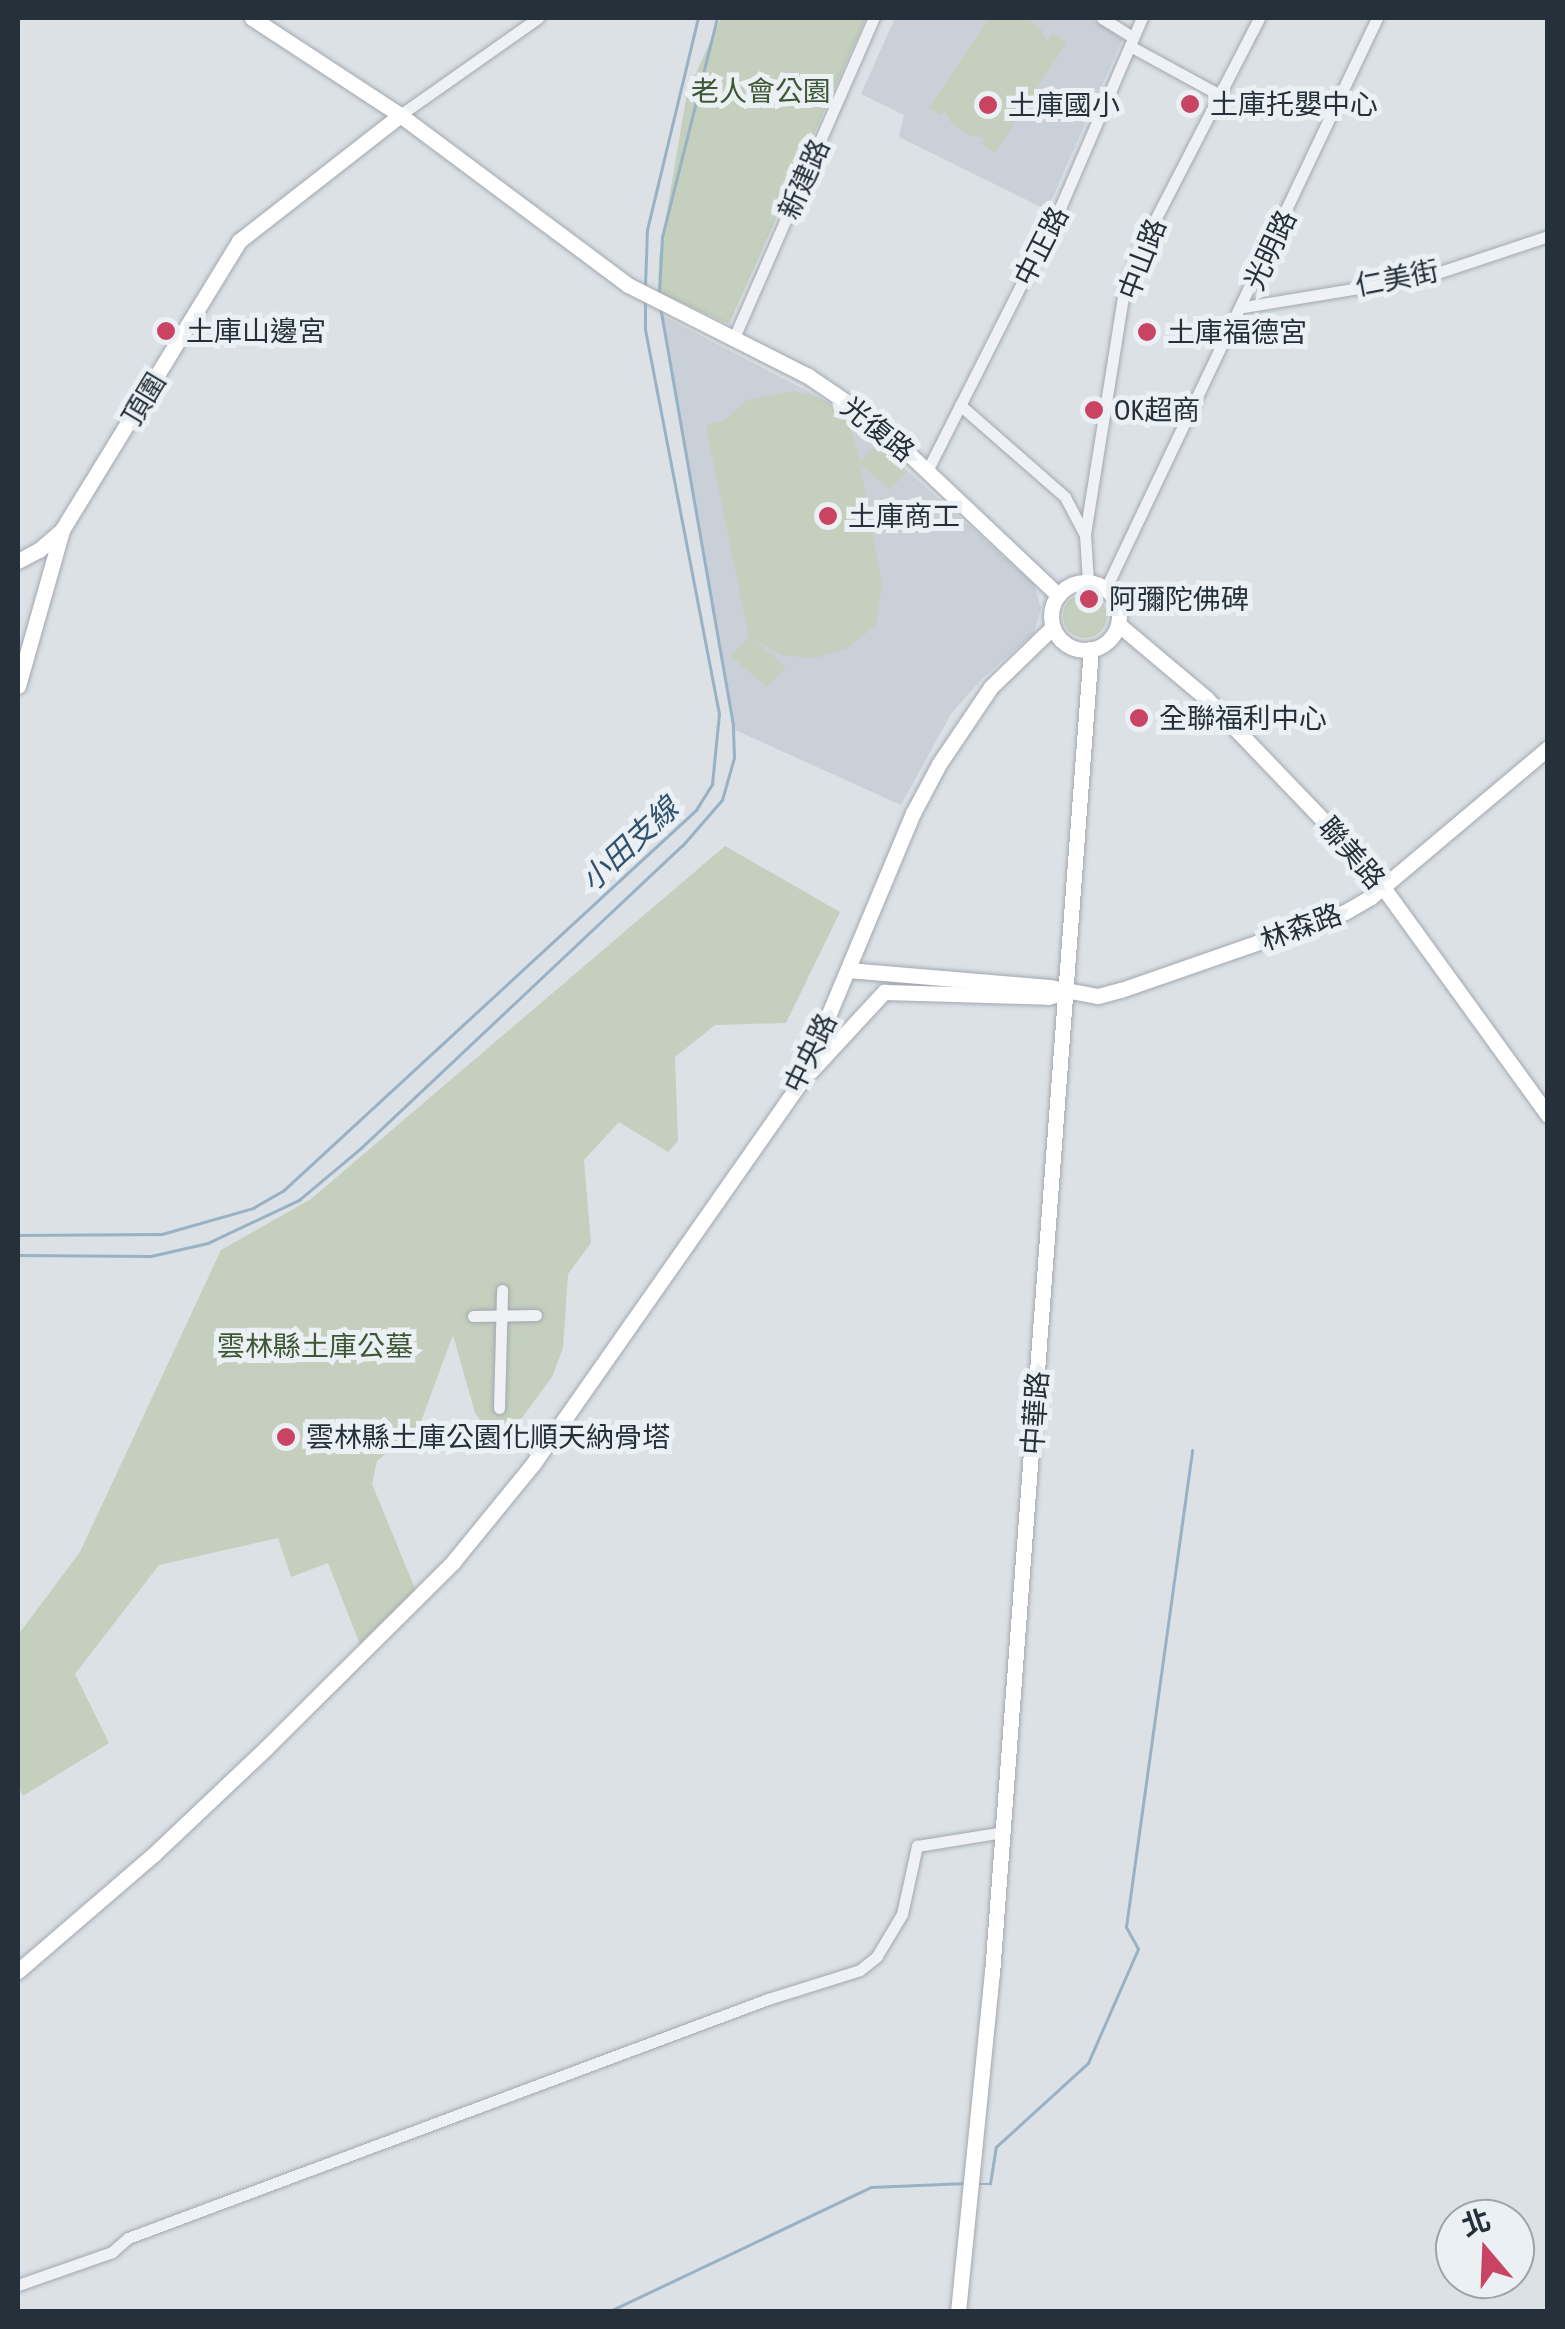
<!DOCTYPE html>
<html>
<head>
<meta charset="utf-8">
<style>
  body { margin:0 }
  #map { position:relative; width:1565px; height:2329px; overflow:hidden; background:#dce1e6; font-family:"Asap Condensed","Noto Sans TC",sans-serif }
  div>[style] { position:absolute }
  .built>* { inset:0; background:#cad0d7 }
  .green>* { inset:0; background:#c4cfbd }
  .round { border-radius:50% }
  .stream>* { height:2.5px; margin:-1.25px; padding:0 1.25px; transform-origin:1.25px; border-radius:1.25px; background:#98b2c5 }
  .roads { filter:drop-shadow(0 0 2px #a2a8af) drop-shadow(0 0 2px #a2a8af) }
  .street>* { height:11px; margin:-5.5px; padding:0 5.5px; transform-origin:5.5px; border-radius:5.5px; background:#eff1f4 }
  .secondary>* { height:15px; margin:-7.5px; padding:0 7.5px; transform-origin:7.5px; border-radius:7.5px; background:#fff }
  .secondary>.ring { margin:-7.5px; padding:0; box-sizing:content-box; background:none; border:15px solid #fff; border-radius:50% }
  .dots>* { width:28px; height:28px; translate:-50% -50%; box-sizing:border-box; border:5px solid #ebf0f4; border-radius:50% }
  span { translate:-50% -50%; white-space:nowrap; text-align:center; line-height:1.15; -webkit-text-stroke:10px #ebf0f4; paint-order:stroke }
  .park-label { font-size:28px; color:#3e5734 }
  .poi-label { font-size:28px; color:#26303b }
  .left { translate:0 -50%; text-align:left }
  .street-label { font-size:28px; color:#26303b }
  .water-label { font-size:30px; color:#32526e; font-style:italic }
  .frame { position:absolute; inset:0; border:20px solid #26303b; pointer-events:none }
  .north { position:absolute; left:1435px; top:2199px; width:100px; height:100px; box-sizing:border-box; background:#ebf0f4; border:2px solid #9ca3aa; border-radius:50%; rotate:341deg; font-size:28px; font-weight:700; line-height:40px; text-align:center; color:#26303b }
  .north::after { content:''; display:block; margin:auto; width:35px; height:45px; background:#c94363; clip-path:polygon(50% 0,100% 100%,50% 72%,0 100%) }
</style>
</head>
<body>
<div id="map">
  <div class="built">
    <div style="clip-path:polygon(895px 18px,1089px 18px,1123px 38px,1047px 210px,899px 137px,904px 115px,861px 94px)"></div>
    <div style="clip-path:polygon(661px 315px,834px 405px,1034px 584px,1041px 608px,1034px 633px,982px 679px,951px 714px,901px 805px,735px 730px)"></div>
  </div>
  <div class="green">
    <div style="clip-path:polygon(721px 18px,866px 18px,729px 324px,658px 292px,659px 258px,687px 93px)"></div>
    <div style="clip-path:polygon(989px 18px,1026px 18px,1041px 29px,1047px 42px,1052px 34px,1067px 42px,995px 153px,982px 144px,985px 137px,970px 136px,952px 124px,944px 110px,940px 115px,929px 108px)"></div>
    <div style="clip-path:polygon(795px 391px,822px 399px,848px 418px,860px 461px,876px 445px,906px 472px,890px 490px,860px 464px,882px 585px,876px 625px,848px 648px,815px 658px,781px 655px,750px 637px,786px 667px,767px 687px,731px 656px,749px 637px,706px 426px,723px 421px,747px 400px)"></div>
    <div class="round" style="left:1063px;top:594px;width:44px;height:44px"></div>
    <div style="clip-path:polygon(725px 846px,840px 912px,786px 1023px,715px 1025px,675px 1057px,678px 1141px,668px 1152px,619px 1122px,584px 1160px,591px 1243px,568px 1274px,563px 1348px,552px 1377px,500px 1448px,475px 1413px,453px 1335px,419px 1427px,377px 1461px,372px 1484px,416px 1591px,361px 1647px,328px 1563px,291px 1577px,278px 1538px,159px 1565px,75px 1674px,109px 1743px,23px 1796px,18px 1784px,18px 1635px,80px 1552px,221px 1250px,311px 1199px)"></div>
  </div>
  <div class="stream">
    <div style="left:645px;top:286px;width:56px;rotate:-88deg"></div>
    <div style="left:647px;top:230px;width:218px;rotate:-76.5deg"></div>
    <div style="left:659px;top:294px;width:57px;rotate:-87deg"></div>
    <div style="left:662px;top:237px;width:226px;rotate:-75.9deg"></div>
    <div style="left:18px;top:1235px;width:144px;rotate:-0.4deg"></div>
    <div style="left:162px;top:1234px;width:95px;rotate:-15.9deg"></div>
    <div style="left:253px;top:1208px;width:34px;rotate:-30deg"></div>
    <div style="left:283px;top:1191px;width:562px;rotate:-42.69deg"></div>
    <div style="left:696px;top:810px;width:31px;rotate:-58deg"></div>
    <div style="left:712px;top:784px;width:70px;rotate:-84.3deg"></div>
    <div style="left:719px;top:714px;width:393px;rotate:-100.9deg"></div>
    <div style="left:645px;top:328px;width:29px;rotate:-90deg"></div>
    <div style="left:18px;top:1255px;width:133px;rotate:0.4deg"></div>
    <div style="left:151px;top:1256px;width:58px;rotate:-12.8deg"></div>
    <div style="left:208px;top:1243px;width:101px;rotate:-25.3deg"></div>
    <div style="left:299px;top:1200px;width:81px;rotate:-40deg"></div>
    <div style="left:361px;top:1148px;width:441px;rotate:-43.3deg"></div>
    <div style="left:682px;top:846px;width:61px;rotate:-49deg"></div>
    <div style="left:722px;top:800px;width:44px;rotate:-74.1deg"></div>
    <div style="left:734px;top:758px;width:33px;rotate:-92deg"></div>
    <div style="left:733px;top:725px;width:424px;rotate:-99.9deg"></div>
    <div style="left:979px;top:2184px;width:11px"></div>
    <div style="left:990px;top:2184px;width:37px;rotate:-81deg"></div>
    <div style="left:996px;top:2147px;width:125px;rotate:-42.4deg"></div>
    <div style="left:1088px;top:2063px;width:124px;rotate:-66.3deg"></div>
    <div style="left:1138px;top:1949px;width:25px;rotate:-119deg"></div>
    <div style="left:1126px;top:1927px;width:481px;rotate:-82.1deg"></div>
    <div style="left:608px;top:2312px;width:291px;rotate:-25.4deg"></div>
    <div style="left:871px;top:2187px;width:95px;rotate:-2.4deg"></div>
  </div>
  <div class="roads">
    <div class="street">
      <div style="left:1102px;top:18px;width:36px;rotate:32deg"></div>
      <div style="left:1130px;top:46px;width:102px;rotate:28.6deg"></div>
      <div style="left:400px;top:115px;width:169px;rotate:-35.1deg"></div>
      <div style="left:1244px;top:307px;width:183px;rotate:-9.4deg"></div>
      <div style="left:1425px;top:277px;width:130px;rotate:-18.4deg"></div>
      <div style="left:733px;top:340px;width:352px;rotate:-66.4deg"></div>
      <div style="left:960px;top:405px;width:140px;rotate:41.2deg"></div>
      <div style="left:1065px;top:497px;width:41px;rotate:62.2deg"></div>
      <div style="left:928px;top:469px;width:292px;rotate:-63.2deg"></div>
      <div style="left:1060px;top:208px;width:207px;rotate:-66.7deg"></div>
      <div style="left:1088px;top:582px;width:48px;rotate:-93.6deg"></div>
      <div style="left:1085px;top:534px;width:246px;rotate:-80.9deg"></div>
      <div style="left:1124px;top:291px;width:47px;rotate:-68.9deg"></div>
      <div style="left:1141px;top:247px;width:258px;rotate:-62.7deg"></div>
      <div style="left:1106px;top:588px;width:631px;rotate:-64.57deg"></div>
      <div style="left:473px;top:1316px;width:63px;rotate:-0.9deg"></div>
      <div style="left:499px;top:1408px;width:118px;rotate:-88.5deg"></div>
      <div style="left:18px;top:2285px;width:100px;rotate:-19.3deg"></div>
      <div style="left:112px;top:2252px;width:21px;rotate:-41deg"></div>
      <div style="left:128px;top:2238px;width:683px;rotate:-20.48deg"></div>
      <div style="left:768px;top:1999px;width:96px;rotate:-17.5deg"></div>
      <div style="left:860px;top:1970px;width:22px;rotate:-39deg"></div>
      <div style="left:877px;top:1956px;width:49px;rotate:-59.2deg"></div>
      <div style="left:902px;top:1914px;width:70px;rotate:-77.6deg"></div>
      <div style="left:917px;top:1846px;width:87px;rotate:-9.2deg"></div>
    </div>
    <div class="secondary">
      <div style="left:252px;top:18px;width:177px;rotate:33.2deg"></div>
      <div style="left:400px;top:115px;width:284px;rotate:36.7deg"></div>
      <div style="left:628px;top:285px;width:202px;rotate:26.8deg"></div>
      <div style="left:808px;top:376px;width:78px;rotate:34.1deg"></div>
      <div style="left:873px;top:420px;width:255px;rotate:43.4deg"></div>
      <div style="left:18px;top:561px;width:24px;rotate:-28deg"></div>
      <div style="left:39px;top:550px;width:30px;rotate:-41deg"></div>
      <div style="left:62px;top:530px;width:339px;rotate:-58.5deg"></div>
      <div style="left:239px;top:241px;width:204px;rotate:-38deg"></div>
      <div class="ring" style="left:1051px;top:582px;width:53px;height:53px"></div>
      <div style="left:1118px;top:624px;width:115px;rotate:40.1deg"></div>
      <div style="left:1206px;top:698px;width:236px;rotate:46.2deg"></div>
      <div style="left:1369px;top:868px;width:305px;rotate:54.1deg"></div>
      <div style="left:18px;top:686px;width:162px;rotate:-74.2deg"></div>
      <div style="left:848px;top:970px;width:202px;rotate:4.8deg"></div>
      <div style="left:1049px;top:987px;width:50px;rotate:10.4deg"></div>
      <div style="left:1098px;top:996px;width:24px;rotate:-15deg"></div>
      <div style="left:1121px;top:990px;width:237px;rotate:-19.2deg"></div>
      <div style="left:1345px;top:912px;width:30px;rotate:-30deg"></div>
      <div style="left:1371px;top:897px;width:231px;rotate:-40.1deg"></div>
      <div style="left:811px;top:1071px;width:108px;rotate:-47.3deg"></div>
      <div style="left:884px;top:992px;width:164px;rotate:1.7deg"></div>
      <div style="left:1048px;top:997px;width:15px;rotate:-16deg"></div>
      <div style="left:18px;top:1971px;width:179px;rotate:-40.7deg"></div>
      <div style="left:154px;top:1854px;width:154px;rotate:-43.4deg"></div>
      <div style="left:266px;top:1748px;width:264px;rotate:-44.8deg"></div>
      <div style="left:453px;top:1562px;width:127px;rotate:-50.8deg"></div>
      <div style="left:533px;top:1464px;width:465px;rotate:-55deg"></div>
      <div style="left:800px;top:1083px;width:293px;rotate:-67.3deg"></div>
      <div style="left:913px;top:813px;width:55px;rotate:-62deg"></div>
      <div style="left:939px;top:764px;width:93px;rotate:-56deg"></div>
      <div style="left:991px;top:687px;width:86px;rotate:-44.1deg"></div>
      <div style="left:958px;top:2312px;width:340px;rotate:-84.3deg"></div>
      <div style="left:992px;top:1974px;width:1329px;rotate:-85.73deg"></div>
    </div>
  </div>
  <div class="dots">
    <div style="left:1190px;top:104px;background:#c94363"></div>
    <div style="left:988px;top:105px;background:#c94363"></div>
    <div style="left:166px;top:331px;background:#c94363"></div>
    <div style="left:1147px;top:332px;background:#c94363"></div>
    <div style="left:1094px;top:410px;background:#c94363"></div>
    <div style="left:828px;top:516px;background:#c94363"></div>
    <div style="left:1089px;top:599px;background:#c94363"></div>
    <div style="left:1139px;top:718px;background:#c94363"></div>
    <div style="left:286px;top:1437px;background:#c94363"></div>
  </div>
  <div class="park-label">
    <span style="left:761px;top:91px">老人會公園</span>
    <span style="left:315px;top:1346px">雲林縣土庫公墓</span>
  </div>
  <div class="poi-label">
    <span class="left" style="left:1210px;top:104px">土庫托嬰中心</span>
    <span class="left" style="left:1008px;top:105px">土庫國小</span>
    <span class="left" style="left:186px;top:331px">土庫山邊宮</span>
    <span class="left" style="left:1167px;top:332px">土庫福德宮</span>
    <span class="left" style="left:1114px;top:410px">OK超商</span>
    <span class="left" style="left:848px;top:516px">土庫商工</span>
    <span class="left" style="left:1109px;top:599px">阿彌陀佛碑</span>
    <span class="left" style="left:1159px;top:718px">全聯福利中心</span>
    <span class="left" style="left:306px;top:1437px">雲林縣土庫公園化順天納骨塔</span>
  </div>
  <div class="street-label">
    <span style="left:804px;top:179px;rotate:-66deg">新建路</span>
    <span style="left:1041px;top:246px;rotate:-63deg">中正路</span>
    <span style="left:1270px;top:250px;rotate:-65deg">光明路</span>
    <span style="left:1142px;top:259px;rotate:-69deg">中山路</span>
    <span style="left:1397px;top:278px;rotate:-11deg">仁美街</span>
    <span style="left:144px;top:399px;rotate:-59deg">頂圍</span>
    <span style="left:878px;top:429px;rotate:39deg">光復路</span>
    <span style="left:1352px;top:853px;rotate:49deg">聯美路</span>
    <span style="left:1301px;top:927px;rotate:-20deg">林森路</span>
    <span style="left:810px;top:1053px;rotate:-64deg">中央路</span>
    <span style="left:1035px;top:1413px;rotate:-86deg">中華路</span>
  </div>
  <div class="water-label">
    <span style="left:629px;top:844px;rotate:-43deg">小田支線</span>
  </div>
  <div class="frame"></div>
  <div class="north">北</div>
</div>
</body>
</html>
